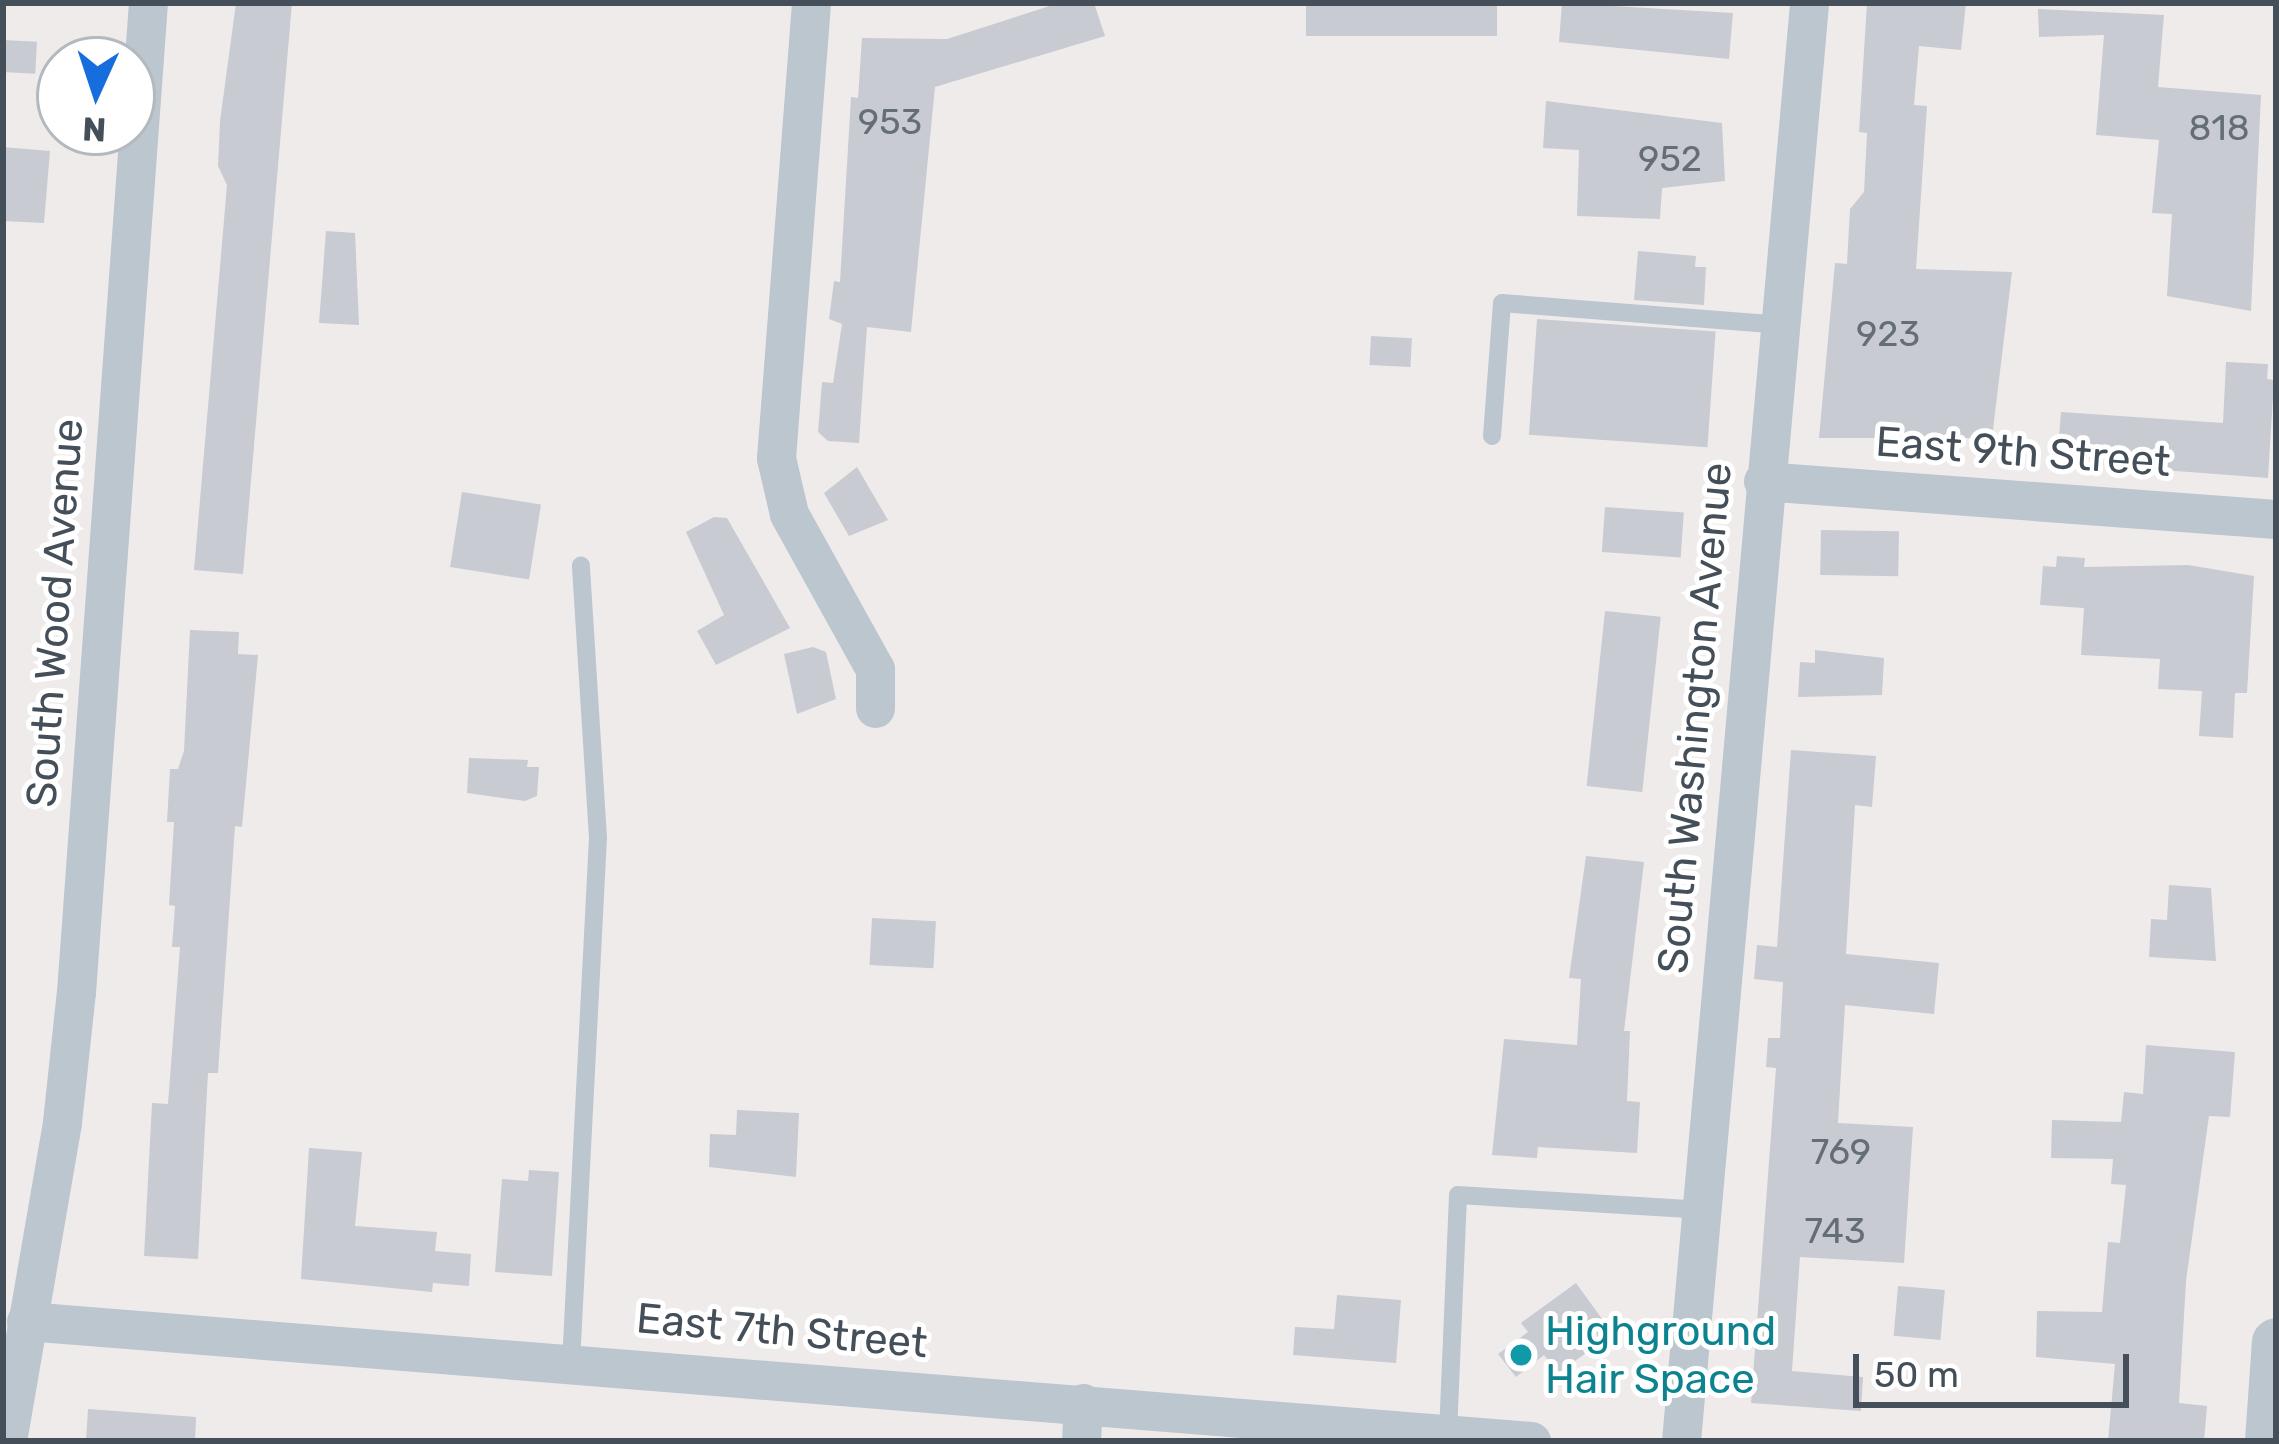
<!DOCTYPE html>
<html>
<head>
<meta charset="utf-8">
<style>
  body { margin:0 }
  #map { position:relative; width:2279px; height:1444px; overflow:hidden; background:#efebeb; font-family:Rubik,sans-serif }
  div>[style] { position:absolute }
  .building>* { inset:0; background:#c8cbd1; transform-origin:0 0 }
  .service>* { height:18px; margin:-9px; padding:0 9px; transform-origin:9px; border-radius:9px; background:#bcc6cf }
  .minor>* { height:39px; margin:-19.5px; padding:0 19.5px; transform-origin:19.5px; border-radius:19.5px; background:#bcc6cf }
  .tertiary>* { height:48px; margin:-24px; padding:0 24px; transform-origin:24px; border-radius:24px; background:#bcc6cf }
  .dots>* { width:33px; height:33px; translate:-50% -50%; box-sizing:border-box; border:6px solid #fff; border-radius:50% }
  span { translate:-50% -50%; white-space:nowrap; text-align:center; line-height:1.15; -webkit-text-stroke:10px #fff; paint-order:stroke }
  .number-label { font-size:36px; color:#656e77 }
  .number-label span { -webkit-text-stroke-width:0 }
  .street-label { font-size:42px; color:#444f59 }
  .culture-label { font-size:42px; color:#0d838f }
  .left { translate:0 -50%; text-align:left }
  .frame { position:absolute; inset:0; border:6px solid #444f59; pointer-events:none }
  .north { position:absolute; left:36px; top:36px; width:120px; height:120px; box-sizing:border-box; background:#fff; border:3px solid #b4b9bd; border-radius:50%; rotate:183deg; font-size:33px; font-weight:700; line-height:48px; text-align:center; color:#444f59 }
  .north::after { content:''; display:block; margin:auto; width:42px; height:54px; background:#166dde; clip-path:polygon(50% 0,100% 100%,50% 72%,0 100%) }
  .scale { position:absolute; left:1853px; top:1354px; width:276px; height:54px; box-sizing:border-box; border:6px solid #444f59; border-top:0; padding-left:15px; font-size:36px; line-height:42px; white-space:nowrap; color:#444f59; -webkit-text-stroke:9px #fff; paint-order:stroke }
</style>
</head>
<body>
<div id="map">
  <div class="building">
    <div style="clip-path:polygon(236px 3px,292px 3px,243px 574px,194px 570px,227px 185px,218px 166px,220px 121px)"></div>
    <div style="clip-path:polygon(1059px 3px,1094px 3px,1105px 36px,935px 87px,911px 332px,867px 327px,859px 443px,828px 441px,818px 432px,822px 382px,833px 383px,842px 324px,829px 319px,834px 281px,840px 282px,851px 97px,858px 98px,862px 38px,947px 39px)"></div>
    <div style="left:1306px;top:3px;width:191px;height:33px"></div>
    <div style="clip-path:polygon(1562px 3px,1733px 13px,1729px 59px,1559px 42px)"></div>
    <div style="clip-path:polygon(1867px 3px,1966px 3px,1961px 50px,1919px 46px,1914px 105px,1927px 106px,1916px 269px,2012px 272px,1992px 438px,1819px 438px,1835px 263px,1847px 264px,1850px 209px,1864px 192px,1867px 133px,1859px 132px)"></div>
    <div style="clip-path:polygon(2038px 9px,2164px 15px,2158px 87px,2261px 95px,2251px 311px,2167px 296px,2172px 214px,2152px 213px,2159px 140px,2096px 135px,2104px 35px,2039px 37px)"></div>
    <div style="left:3px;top:40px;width:34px;height:32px;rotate:3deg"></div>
    <div style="clip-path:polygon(1546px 101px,1722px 123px,1725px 181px,1662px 188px,1660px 219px,1577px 216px,1579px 150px,1543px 148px)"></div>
    <div style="clip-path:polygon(3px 147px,50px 151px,44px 223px,3px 221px)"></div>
    <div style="clip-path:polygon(326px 231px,355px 233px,359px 325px,319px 323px)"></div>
    <div style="clip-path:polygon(1638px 251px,1696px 256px,1695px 267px,1706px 267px,1704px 305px,1634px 300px)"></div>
    <div style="left:1537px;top:319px;width:179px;height:116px;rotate:4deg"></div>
    <div style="left:1371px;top:336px;width:41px;height:29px;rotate:3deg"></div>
    <div style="clip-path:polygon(2226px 362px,2268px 364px,2267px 379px,2274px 380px,2268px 478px,2057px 462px,2061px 412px,2223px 423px)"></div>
    <div style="clip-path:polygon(857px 467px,888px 520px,849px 536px,824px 493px)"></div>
    <div style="left:462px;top:492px;width:80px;height:76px;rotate:9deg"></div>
    <div style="left:1605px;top:507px;width:79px;height:45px;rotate:4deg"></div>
    <div style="clip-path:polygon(714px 517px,727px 518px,790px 628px,716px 665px,697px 631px,724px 615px,686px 532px)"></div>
    <div style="left:1821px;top:530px;width:78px;height:45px;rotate:1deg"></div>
    <div style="clip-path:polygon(2057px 556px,2085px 558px,2084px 567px,2188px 565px,2254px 576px,2247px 693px,2235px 693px,2233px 738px,2199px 736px,2202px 691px,2158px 689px,2160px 659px,2081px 655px,2084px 608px,2040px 605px,2043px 566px,2056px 567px)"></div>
    <div style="left:1605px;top:611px;width:56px;height:176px;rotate:6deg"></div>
    <div style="clip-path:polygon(190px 630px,239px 632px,238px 654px,258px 655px,242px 827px,235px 826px,218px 1073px,208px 1073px,198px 1259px,144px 1256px,152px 1103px,168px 1104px,180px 947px,172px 947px,175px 906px,169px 905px,174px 822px,167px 822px,170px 769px,178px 769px,184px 751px)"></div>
    <div style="clip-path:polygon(813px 647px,826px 652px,836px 699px,797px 714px,784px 654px)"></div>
    <div style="clip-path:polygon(1815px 650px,1884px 658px,1882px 695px,1798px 697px,1800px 662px,1815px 663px)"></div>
    <div style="clip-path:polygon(1791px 750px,1876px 756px,1872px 807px,1855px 805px,1846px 954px,1939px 963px,1934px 1014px,1845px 1005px,1838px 1123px,1913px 1127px,1904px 1263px,1800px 1257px,1792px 1371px,1863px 1377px,1861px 1411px,1751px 1403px,1776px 1068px,1766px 1067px,1768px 1038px,1780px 1038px,1783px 982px,1754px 979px,1757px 945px,1777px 947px)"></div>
    <div style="clip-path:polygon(469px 758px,528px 760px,527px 767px,539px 767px,537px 796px,525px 801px,467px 793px)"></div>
    <div style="clip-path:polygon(1586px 856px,1644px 862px,1624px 1031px,1630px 1031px,1627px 1101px,1640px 1102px,1637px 1153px,1538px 1147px,1537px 1158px,1492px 1155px,1504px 1039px,1577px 1045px,1581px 979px,1569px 978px)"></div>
    <div style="clip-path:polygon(2169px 885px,2211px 888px,2216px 961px,2149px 957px,2151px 919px,2167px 920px)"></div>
    <div style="left:872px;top:918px;width:64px;height:47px;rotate:3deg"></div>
    <div style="clip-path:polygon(2146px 1045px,2235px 1052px,2230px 1117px,2209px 1116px,2186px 1281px,2179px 1403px,2207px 1406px,2204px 1441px,2108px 1441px,2115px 1364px,2036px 1357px,2037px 1311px,2102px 1312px,2108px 1242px,2120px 1243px,2126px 1185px,2111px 1184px,2113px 1159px,2051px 1158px,2052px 1120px,2121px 1122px,2124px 1092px,2143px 1094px)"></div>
    <div style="clip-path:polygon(737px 1110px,799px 1113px,796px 1177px,709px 1167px,710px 1134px,736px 1135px)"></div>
    <div style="clip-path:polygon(309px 1148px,362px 1152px,355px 1226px,437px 1232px,435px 1251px,471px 1254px,469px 1286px,433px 1283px,432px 1292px,301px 1279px)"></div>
    <div style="clip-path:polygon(529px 1170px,559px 1172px,552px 1276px,495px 1272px,502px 1179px,528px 1181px)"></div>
    <div style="clip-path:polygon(1576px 1283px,1613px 1334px,1558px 1373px,1544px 1355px,1516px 1377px,1498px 1354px,1528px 1332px,1521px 1323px)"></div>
    <div style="left:1898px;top:1286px;width:47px;height:50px;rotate:5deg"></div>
    <div style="clip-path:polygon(1337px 1295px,1401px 1300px,1396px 1363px,1293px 1355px,1295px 1327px,1334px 1329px)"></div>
    <div style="clip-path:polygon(88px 1409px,196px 1417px,195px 1441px,86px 1441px)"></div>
  </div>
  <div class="service">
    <div style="left:1492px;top:436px;width:133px;rotate:-85.7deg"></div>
    <div style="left:1502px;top:303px;width:278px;rotate:4.5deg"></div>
    <div style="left:571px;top:1363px;width:526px;rotate:-87.06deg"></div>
    <div style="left:598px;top:838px;width:273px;rotate:-93.6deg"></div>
    <div style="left:1448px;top:1434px;width:239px;rotate:-87.6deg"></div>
    <div style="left:1458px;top:1195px;width:243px;rotate:3.5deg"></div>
  </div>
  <div class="minor">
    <div style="left:811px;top:3px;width:456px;rotate:94.4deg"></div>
    <div style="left:776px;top:458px;width:57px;rotate:76.9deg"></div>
    <div style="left:789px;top:514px;width:177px;rotate:61deg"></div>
    <div style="left:875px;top:669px;width:39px;rotate:90deg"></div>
    <div style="left:1763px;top:481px;width:514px;rotate:4.24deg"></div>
    <div style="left:26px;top:1321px;width:1510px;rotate:4.56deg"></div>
    <div style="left:7px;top:1441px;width:324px;rotate:-80.2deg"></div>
    <div style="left:62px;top:1122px;width:131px;rotate:-83.9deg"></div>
    <div style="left:76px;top:992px;width:992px;rotate:-85.84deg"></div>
    <div style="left:1081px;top:1441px;width:38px;rotate:-87deg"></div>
    <div style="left:1681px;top:1441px;width:1444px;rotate:-84.91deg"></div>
  </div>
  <div class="tertiary">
    <div style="left:2269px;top:1441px;width:99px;rotate:-86deg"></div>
  </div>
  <div class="dots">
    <div style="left:1521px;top:1355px;background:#0f9aa8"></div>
  </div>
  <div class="number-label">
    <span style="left:890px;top:122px">953</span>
    <span style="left:2219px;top:128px">818</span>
    <span style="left:1670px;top:159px">952</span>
    <span style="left:1888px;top:334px">923</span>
    <span style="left:1841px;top:1152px">769</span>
    <span style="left:1835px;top:1231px">743</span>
  </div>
  <div class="street-label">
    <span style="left:2023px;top:452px;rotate:4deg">East 9th Street</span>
    <span style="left:55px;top:613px;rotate:-86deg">South Wood Avenue</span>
    <span style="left:1695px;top:718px;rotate:-85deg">South Washington Avenue</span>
    <span style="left:782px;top:1331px;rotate:5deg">East 7th Street</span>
  </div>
  <div class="culture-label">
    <span class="left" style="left:1545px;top:1355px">Highground<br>Hair Space</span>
  </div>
  <div class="frame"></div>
  <div class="north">N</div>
  <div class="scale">50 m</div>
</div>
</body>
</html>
